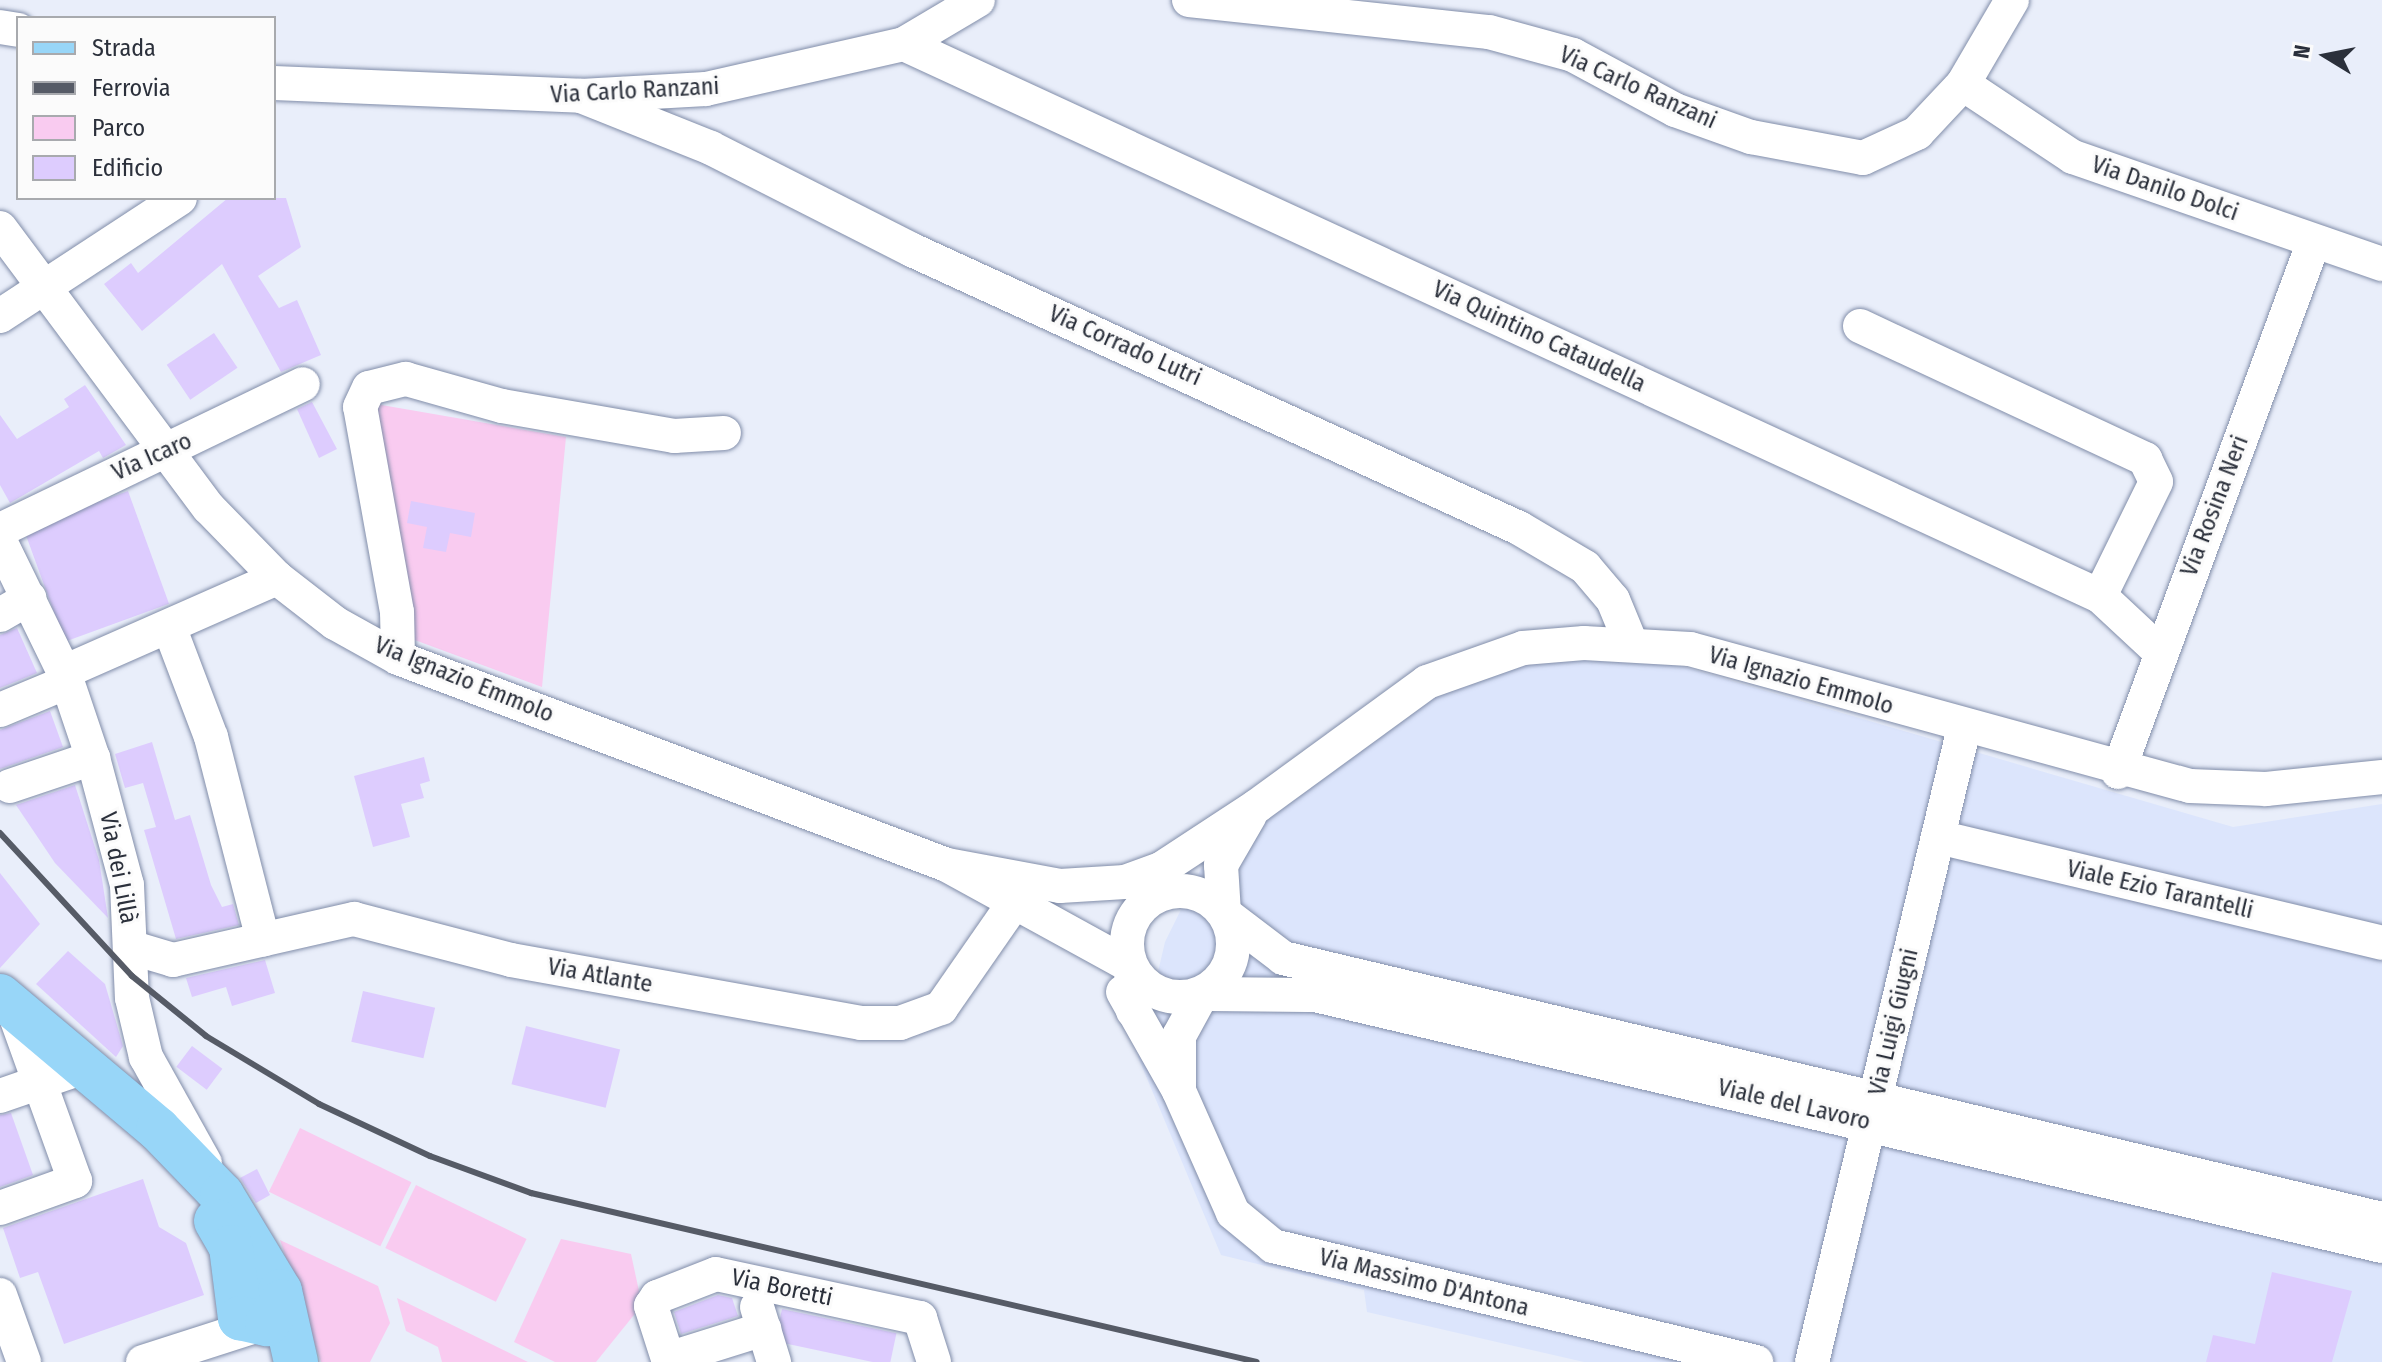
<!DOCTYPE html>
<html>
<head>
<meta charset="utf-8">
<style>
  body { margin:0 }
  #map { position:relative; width:2382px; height:1362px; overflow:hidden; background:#e9eefa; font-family:"Fira Sans Condensed",sans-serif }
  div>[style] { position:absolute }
  .built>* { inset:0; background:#dce5fc }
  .green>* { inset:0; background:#f9cbf0; transform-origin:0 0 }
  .building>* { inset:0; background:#ddccfe; transform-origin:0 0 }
  .roads { filter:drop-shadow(0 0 2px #818da9) drop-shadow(0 0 2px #818da9) }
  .minor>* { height:34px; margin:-17px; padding:0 17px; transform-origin:17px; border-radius:17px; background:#fff }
  .minor>.ring { margin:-17px; padding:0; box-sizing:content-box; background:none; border:34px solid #fff; border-radius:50% }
  .major>* { height:44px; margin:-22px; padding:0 22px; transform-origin:22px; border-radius:22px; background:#98d6f8 }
  .rail>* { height:6px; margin:-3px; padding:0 3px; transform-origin:3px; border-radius:3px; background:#565b66 }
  span { translate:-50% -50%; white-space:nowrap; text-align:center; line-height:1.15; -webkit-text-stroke:6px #fbfbfb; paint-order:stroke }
  .street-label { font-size:24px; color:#2b303b }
  .legend { position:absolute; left:16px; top:16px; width:260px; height:184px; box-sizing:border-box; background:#fbfbfb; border:2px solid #a8aaae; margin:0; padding:10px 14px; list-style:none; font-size:24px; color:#2b303b }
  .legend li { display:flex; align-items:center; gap:16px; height:40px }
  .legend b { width:40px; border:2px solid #a8aaae }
  .north { position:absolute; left:2286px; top:16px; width:80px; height:80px; -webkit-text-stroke:6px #fbfbfb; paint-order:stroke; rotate:280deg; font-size:22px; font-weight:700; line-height:32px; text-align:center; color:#2b303b }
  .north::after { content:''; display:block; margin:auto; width:28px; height:36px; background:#2b303b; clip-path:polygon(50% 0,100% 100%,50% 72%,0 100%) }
</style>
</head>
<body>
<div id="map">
  <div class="built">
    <div style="clip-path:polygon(1611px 657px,1681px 666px,2233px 827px,2382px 804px,2382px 1362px,1584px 1362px,1367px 1312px,1364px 1290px,1221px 1255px,1138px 1057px,1165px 942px,1201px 869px,1421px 703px,1527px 662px)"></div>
  </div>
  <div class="green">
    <div style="clip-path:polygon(370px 403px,566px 437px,542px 687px,412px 639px)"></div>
    <div style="left:300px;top:1128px;width:124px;height:71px;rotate:26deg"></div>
    <div style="left:416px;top:1185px;width:123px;height:70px;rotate:26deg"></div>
    <div style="clip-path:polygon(561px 1239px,631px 1254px,642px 1305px,596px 1362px,555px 1362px,514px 1342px)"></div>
    <div style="clip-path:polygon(280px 1240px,378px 1286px,390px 1323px,370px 1362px,321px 1362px)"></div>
    <div style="clip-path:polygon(397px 1298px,528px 1362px,442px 1362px,438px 1347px,406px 1331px)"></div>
  </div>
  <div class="building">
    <div style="clip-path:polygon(228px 198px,286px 198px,301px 247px,258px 276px,279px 308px,297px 300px,321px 355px,281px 372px,222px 264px,142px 331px,104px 284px,131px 263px,138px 273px)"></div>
    <div style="left:214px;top:333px;width:42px;height:57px;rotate:56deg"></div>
    <div style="clip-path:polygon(85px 385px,126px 445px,103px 458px,99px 451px,10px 503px,0 485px,0 415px,17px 439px,69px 407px,64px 399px)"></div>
    <div style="clip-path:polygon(312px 402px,337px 449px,319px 458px,297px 409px)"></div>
    <div style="left:128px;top:491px;width:120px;height:111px;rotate:70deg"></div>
    <div style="clip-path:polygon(411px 501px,475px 513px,471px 537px,450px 533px,446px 552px,423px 548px,427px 527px,407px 523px)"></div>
    <div style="clip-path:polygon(17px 628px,37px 673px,0 688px,0 635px)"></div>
    <div style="clip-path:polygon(50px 711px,63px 747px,0 769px,0 730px)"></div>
    <div style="clip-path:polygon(152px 742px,175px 820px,190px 815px,211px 885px,222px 907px,233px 904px,239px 925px,176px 939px,144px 830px,156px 827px,143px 783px,125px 788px,115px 754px)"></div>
    <div style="clip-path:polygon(424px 757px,430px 781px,420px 784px,424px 798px,401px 804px,410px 837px,373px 847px,354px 776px)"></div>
    <div style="clip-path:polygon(75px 785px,99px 860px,108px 918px,55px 863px,16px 805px)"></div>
    <div style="clip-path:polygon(0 873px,40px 924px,0 968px)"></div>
    <div style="clip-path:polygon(68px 951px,105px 984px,123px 1046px,116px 1057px,36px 984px)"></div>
    <div style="clip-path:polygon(265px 960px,275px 993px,232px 1006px,226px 987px,192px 997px,186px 978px)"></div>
    <div style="left:363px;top:991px;width:74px;height:52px;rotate:13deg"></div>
    <div style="left:526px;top:1026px;width:97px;height:60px;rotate:14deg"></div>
    <div style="left:192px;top:1046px;width:38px;height:26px;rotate:37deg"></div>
    <div style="clip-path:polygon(11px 1113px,33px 1175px,0 1187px,0 1115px)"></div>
    <div style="clip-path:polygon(257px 1169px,270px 1195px,256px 1203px,240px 1178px)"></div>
    <div style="clip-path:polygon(143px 1179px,159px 1227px,186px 1243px,204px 1295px,64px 1344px,38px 1272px,20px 1278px,3px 1228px)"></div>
    <div style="clip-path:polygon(2272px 1272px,2352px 1291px,2332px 1362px,2206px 1362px,2213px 1335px,2255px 1344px)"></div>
    <div style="clip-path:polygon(718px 1295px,732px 1298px,738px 1316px,681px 1334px,674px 1312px)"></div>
    <div style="left:782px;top:1309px;width:117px;height:33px;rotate:12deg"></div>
  </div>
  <div class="roads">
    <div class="minor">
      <div style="left:1189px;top:0;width:302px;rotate:6.1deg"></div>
      <div style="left:1489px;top:32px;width:87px;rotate:15.3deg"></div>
      <div style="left:1573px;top:55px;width:116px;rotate:28.3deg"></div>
      <div style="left:1675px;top:110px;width:81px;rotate:19.6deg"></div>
      <div style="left:1751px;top:137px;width:114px;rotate:10.6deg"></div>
      <div style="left:1863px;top:158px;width:60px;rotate:-24.8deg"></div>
      <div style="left:1917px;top:133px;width:67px;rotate:-46.8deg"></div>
      <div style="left:1963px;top:84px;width:97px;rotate:-59.7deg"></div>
      <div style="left:0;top:27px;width:18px;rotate:9deg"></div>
      <div style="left:904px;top:44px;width:1317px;rotate:24.78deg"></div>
      <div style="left:2100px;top:596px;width:82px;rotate:43deg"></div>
      <div style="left:274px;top:83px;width:307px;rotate:2.4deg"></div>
      <div style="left:581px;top:96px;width:125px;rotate:-3.2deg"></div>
      <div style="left:706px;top:89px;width:203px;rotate:-12.8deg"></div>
      <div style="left:904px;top:44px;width:86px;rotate:-30.7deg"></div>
      <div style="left:1963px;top:84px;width:132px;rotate:33.6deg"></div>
      <div style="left:2073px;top:157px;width:327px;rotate:19.1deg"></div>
      <div style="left:581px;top:96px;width:140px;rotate:21.8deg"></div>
      <div style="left:711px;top:148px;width:225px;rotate:26.9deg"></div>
      <div style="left:912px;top:250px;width:668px;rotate:24.61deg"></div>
      <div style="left:1519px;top:528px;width:77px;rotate:30.6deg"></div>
      <div style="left:1585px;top:567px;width:43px;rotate:49.7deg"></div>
      <div style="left:1613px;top:600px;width:44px;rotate:67.5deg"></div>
      <div style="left:0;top:228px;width:349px;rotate:53.3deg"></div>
      <div style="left:209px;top:508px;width:98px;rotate:45.8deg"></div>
      <div style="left:277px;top:578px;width:73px;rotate:37.8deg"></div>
      <div style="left:335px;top:623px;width:72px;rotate:29.1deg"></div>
      <div style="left:398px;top:658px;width:587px;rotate:20.66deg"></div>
      <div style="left:947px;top:865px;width:210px;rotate:28.8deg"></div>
      <div style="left:1131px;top:966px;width:45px;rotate:87.5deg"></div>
      <div style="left:0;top:316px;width:215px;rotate:-33.2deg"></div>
      <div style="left:1860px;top:326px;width:315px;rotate:25deg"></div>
      <div style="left:2145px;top:459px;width:25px;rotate:64deg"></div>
      <div style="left:2156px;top:482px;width:127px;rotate:116.2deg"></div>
      <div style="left:0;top:530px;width:336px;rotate:-25.7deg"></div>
      <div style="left:0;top:541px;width:146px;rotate:64deg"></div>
      <div style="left:64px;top:672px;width:91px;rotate:71.4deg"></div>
      <div style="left:93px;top:758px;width:131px;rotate:75deg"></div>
      <div style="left:127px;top:885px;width:113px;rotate:87.5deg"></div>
      <div style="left:132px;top:998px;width:61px;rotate:76.7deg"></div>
      <div style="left:146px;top:1057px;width:121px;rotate:60.9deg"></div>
      <div style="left:0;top:615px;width:34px;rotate:-30deg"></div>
      <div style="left:170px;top:629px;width:116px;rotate:69.2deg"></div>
      <div style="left:211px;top:737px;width:209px;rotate:75.6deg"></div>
      <div style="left:398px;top:658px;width:46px;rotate:-91.2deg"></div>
      <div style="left:397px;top:612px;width:208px;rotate:-100.2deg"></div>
      <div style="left:360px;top:407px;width:21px;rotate:-65deg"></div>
      <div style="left:369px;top:388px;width:38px;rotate:-14deg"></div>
      <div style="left:406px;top:379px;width:100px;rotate:15.7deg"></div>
      <div style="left:502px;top:406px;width:175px;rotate:9.9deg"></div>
      <div style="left:674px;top:436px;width:50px;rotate:-3.4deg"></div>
      <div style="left:64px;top:672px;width:233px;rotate:-23.8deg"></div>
      <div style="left:0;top:710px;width:73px;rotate:-22.7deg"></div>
      <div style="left:2118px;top:772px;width:566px;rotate:-69.74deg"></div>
      <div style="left:10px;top:786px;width:88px;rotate:-18.6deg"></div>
      <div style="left:1250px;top:815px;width:58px;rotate:120.1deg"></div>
      <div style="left:1221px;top:865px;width:48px;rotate:86.4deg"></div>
      <div style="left:1224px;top:913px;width:74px;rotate:37.3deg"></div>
      <div style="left:1283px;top:958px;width:1130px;rotate:13.36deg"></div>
      <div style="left:1938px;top:837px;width:456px;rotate:13.4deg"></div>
      <div style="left:947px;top:865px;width:115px;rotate:10.5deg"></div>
      <div style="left:1060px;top:886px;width:65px;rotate:-3.5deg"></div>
      <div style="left:1125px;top:882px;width:38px;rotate:-20deg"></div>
      <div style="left:1161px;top:869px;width:115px;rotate:-33.3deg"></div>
      <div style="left:1257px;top:806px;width:210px;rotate:-36.1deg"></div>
      <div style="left:1427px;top:682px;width:102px;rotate:-19.5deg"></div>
      <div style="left:1523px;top:648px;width:61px;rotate:-4.7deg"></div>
      <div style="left:1584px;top:643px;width:106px;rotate:3.2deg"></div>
      <div style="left:1690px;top:649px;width:518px;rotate:15.32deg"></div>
      <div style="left:2190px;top:786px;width:76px;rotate:2.3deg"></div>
      <div style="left:2266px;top:789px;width:117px;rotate:-5.9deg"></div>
      <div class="ring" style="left:1127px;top:891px;width:72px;height:72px"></div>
      <div style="left:133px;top:948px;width:42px;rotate:16.7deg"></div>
      <div style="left:173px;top:960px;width:186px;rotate:-12.8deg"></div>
      <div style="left:354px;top:919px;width:162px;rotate:14.6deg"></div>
      <div style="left:511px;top:960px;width:356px;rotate:10.2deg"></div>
      <div style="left:861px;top:1023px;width:39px"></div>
      <div style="left:900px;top:1023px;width:44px;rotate:-20.1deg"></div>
      <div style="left:941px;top:1008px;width:131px;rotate:-55.2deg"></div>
      <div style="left:1123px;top:992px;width:114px;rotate:60.5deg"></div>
      <div style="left:1179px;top:1091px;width:133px;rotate:66.1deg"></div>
      <div style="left:1233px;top:1213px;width:52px;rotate:39.5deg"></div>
      <div style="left:1273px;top:1246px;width:497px;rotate:13.5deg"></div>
      <div style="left:1179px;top:1091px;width:55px;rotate:-90deg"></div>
      <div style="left:1179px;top:1036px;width:48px;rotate:-61.3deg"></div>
      <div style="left:1202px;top:994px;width:113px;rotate:0.5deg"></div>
      <div style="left:1315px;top:995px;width:1096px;rotate:13.24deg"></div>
      <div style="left:0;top:1096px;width:86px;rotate:-19.1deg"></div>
      <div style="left:0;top:1208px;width:80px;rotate:-19.8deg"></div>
      <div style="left:75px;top:1181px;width:183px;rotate:-109.8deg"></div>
      <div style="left:0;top:1295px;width:71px;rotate:70.3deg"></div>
      <div style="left:757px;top:1307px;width:58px;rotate:72.8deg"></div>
      <div style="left:668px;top:1359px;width:101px;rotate:-17.4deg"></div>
      <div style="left:143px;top:1362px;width:118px;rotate:-17.8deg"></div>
      <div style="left:669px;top:1362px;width:59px;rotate:-107.8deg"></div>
      <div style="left:651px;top:1306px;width:11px;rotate:-56deg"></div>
      <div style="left:657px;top:1297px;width:63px;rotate:-21.3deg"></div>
      <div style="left:716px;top:1274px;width:209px;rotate:12.2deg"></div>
      <div style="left:920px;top:1318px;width:46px;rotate:72.3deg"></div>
      <div style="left:1812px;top:1362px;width:652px;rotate:-76.52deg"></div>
    </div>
    <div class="major">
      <div style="left:0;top:996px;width:207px;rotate:40.1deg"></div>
      <div style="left:158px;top:1129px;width:92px;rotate:45.9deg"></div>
      <div style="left:222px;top:1195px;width:112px;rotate:58.9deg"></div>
      <div style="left:280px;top:1291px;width:73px;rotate:77.3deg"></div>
      <div style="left:216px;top:1221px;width:30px;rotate:60deg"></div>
      <div style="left:231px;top:1247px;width:72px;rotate:82.8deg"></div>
      <div style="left:240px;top:1318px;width:28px;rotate:13deg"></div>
      <div style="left:267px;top:1324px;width:27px;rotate:-56deg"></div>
    </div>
  </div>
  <div class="rail">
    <div style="left:0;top:833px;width:195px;rotate:47.3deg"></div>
    <div style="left:132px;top:976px;width:95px;rotate:39deg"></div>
    <div style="left:206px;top:1036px;width:132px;rotate:31deg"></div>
    <div style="left:319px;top:1104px;width:123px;rotate:25.1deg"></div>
    <div style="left:430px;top:1156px;width:108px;rotate:20.1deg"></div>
    <div style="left:531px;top:1193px;width:745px;rotate:13.1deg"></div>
  </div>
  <div class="street-label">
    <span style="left:1638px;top:88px;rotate:24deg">Via Carlo Ranzani</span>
    <span style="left:635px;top:91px;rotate:-3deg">Via Carlo Ranzani</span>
    <span style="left:2165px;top:189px;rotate:19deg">Via Danilo Dolci</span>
    <span style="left:1539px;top:337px;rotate:25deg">Via Quintino Cataudella</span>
    <span style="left:1125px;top:346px;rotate:24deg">Via Corrado Lutri</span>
    <span style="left:152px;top:457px;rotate:-24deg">Via Icaro</span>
    <span style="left:2215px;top:506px;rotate:-69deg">Via Rosina Neri</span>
    <span style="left:464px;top:680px;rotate:22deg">Via Ignazio Emmolo</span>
    <span style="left:1801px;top:681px;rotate:16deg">Via Ignazio Emmolo</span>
    <span style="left:118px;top:868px;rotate:79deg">Via dei Lillà</span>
    <span style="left:2160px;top:890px;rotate:13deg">Viale Ezio Tarantelli</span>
    <span style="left:600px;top:976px;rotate:10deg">Via Atlante</span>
    <span style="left:1894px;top:1022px;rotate:-77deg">Via Luigi Giugni</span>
    <span style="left:1794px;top:1105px;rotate:13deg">Viale del Lavoro</span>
    <span style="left:1424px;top:1283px;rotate:14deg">Via Massimo D'Antona</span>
    <span style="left:782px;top:1288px;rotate:12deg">Via Boretti</span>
  </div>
  <ul class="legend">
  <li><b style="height:10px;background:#98d6f8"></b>Strada</li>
  <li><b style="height:10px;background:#565b66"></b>Ferrovia</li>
  <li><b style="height:22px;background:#f9cbf0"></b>Parco</li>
  <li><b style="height:22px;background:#ddccfe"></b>Edificio</li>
  </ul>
  <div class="north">N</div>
</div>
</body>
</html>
